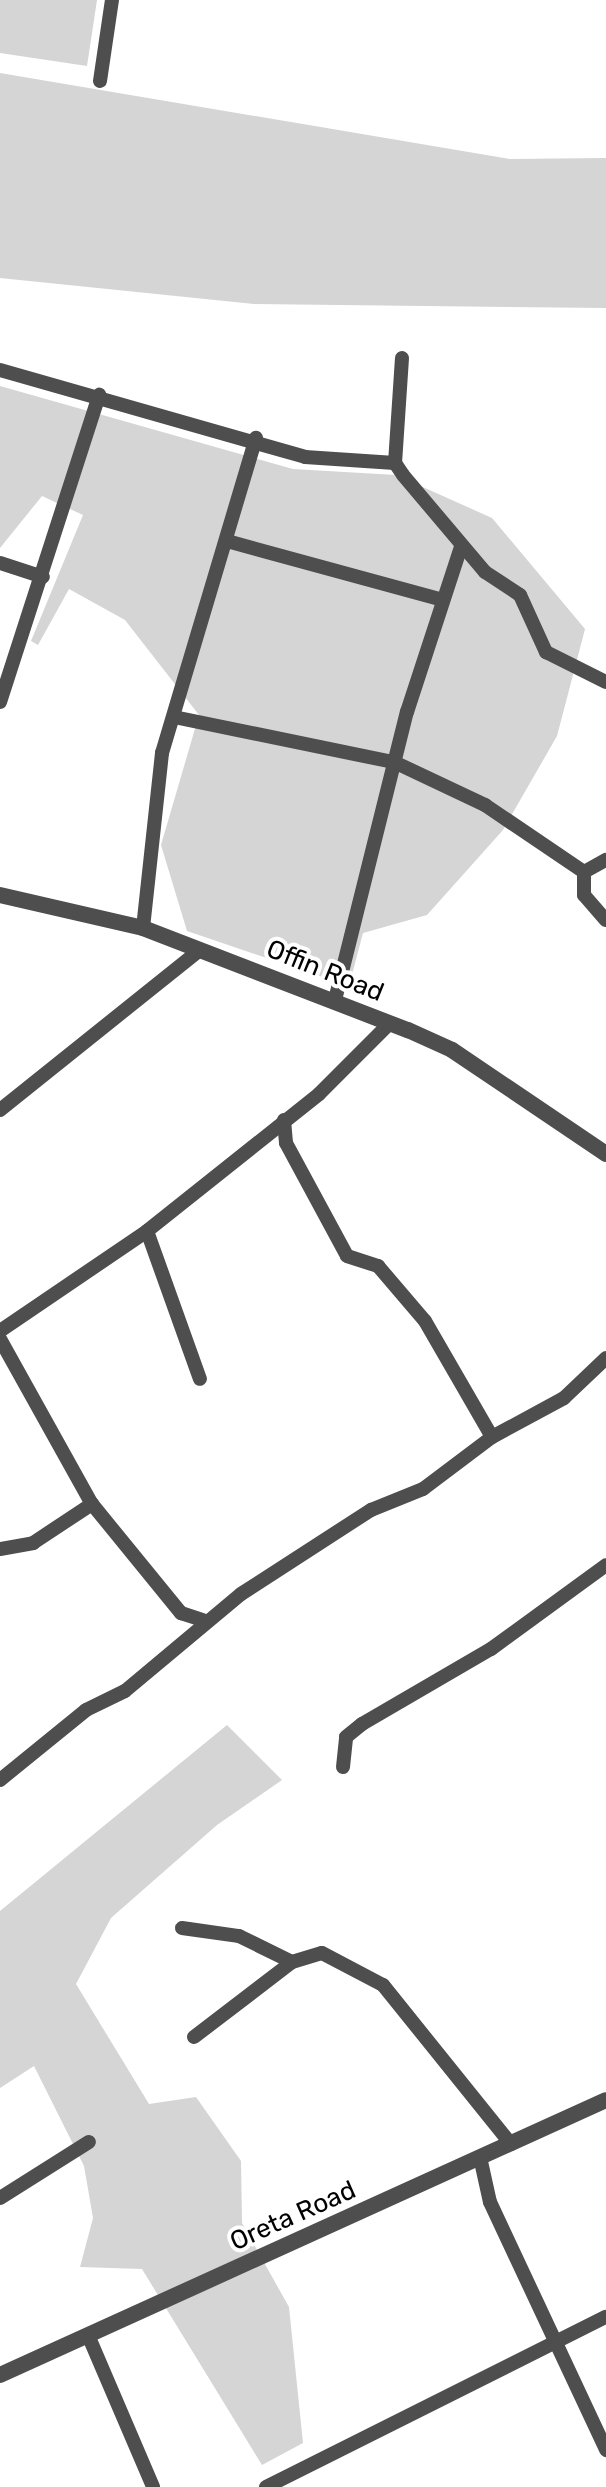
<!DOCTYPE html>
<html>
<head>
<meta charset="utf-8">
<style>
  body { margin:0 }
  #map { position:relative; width:606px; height:2487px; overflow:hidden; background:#fff; font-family:Rubik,sans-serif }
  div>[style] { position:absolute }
  .green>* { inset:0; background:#d5d5d5 }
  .minor>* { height:14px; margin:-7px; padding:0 7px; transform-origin:7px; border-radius:7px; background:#4e4e4e }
  .tertiary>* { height:16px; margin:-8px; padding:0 8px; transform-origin:8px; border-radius:8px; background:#4e4e4e }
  span { translate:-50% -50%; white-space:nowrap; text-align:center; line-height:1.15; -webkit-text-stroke:8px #fff; paint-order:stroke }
  .street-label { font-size:26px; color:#000 }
</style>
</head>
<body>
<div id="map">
  <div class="green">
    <div style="clip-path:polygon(0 0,97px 0,87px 66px,0 53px)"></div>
    <div style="clip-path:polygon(0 73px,510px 159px,606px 158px,606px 308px,254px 304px,0 278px)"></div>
    <div style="clip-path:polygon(0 386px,293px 469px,396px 475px,492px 518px,585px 629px,557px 736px,503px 830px,427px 915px,363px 933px,349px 986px,187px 931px,161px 845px,199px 715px,125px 620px,69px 589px,38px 645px,31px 641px,83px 515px,42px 496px,0 548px)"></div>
    <div style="clip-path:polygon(227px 1725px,282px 1780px,217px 1825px,111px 1918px,76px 1984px,149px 2104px,196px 2097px,241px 2161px,242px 2223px,289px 2307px,303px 2443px,262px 2465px,142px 2269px,80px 2267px,93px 2218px,84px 2166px,34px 2066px,0 2088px,0 1911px)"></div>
  </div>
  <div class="minor">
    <div style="left:100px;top:81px;width:82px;rotate:-81.6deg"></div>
    <div style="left:402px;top:358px;width:105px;rotate:93.8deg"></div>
    <div style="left:395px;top:463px;width:14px;rotate:56deg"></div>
    <div style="left:403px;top:475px;width:127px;rotate:49.8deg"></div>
    <div style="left:485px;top:572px;width:42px;rotate:33.3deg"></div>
    <div style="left:520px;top:595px;width:63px;rotate:65.5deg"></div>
    <div style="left:546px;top:652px;width:67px;rotate:26.6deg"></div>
    <div style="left:0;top:370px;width:317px;rotate:15.9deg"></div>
    <div style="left:305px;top:457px;width:90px;rotate:3.8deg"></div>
    <div style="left:227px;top:541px;width:223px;rotate:15.3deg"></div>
    <div style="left:0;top:563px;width:45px;rotate:18deg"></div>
    <div style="left:0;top:702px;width:323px;rotate:-72.1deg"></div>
    <div style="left:174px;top:717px;width:225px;rotate:11.6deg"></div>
    <div style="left:394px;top:762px;width:101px;rotate:25.3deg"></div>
    <div style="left:485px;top:805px;width:120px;rotate:34.1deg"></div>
    <div style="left:584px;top:872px;width:25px;rotate:-29deg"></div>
    <div style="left:584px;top:872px;width:23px;rotate:90deg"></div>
    <div style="left:584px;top:895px;width:33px;rotate:49deg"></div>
    <div style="left:143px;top:928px;width:176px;rotate:-83.8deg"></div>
    <div style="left:162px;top:753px;width:329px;rotate:-73.4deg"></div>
    <div style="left:335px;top:1000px;width:297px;rotate:-76deg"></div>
    <div style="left:407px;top:712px;width:174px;rotate:-71.9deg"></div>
    <div style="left:0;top:1110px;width:256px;rotate:-38.7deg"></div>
    <div style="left:284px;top:1120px;width:23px;rotate:85deg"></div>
    <div style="left:286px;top:1143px;width:128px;rotate:61.6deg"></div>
    <div style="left:347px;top:1256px;width:33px;rotate:18deg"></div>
    <div style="left:378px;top:1266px;width:72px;rotate:49.5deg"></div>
    <div style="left:425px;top:1321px;width:134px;rotate:60deg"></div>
    <div style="left:147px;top:1231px;width:157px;rotate:70.3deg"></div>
    <div style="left:0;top:1331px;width:178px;rotate:-34.2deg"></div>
    <div style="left:147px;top:1231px;width:220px;rotate:-38.5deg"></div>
    <div style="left:319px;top:1094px;width:100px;rotate:-45deg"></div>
    <div style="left:0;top:1339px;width:189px;rotate:60.9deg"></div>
    <div style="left:92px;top:1504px;width:141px;rotate:50.8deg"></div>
    <div style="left:181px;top:1613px;width:23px;rotate:18deg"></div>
    <div style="left:0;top:1549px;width:34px;rotate:-10deg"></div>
    <div style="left:33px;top:1543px;width:71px;rotate:-33.5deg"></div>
    <div style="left:343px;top:1767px;width:30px;rotate:-84deg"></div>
    <div style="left:346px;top:1737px;width:21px;rotate:-39deg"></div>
    <div style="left:362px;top:1724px;width:149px;rotate:-30.2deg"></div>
    <div style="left:491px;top:1649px;width:142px;rotate:-36.1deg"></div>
    <div style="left:0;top:1780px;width:111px;rotate:-39.1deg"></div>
    <div style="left:86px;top:1710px;width:43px;rotate:-26deg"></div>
    <div style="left:125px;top:1691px;width:151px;rotate:-39.9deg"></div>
    <div style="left:241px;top:1594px;width:155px;rotate:-32.9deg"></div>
    <div style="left:371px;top:1510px;width:56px;rotate:-22deg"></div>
    <div style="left:423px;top:1489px;width:86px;rotate:-37deg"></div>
    <div style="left:492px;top:1437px;width:82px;rotate:-28.4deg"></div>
    <div style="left:564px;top:1398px;width:58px;rotate:-43.6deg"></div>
    <div style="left:182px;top:1928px;width:58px;rotate:8deg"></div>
    <div style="left:239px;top:1936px;width:59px;rotate:26.1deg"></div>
    <div style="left:194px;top:2037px;width:123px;rotate:-37.4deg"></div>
    <div style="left:292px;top:1962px;width:31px;rotate:-17deg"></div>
    <div style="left:322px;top:1953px;width:69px;rotate:27.7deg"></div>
    <div style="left:383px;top:1985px;width:204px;rotate:51.2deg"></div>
    <div style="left:480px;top:2157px;width:46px;rotate:77.5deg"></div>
    <div style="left:490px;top:2202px;width:274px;rotate:64.9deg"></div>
    <div style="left:0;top:2198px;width:105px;rotate:-32.2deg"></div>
    <div style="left:88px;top:2335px;width:165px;rotate:66.8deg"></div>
    <div style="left:266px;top:2487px;width:380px;rotate:-26.6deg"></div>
  </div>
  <div class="tertiary">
    <div style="left:0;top:895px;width:147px;rotate:13deg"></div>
    <div style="left:143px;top:928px;width:284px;rotate:21.1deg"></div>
    <div style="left:408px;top:1030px;width:48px;rotate:24.4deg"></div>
    <div style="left:452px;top:1050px;width:186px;rotate:34deg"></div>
    <div style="left:0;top:2375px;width:665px;rotate:-24.41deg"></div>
  </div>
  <div class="street-label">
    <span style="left:325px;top:971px;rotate:22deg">Offin Road</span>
    <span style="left:293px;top:2216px;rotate:-24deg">Oreta Road</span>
  </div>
</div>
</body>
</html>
